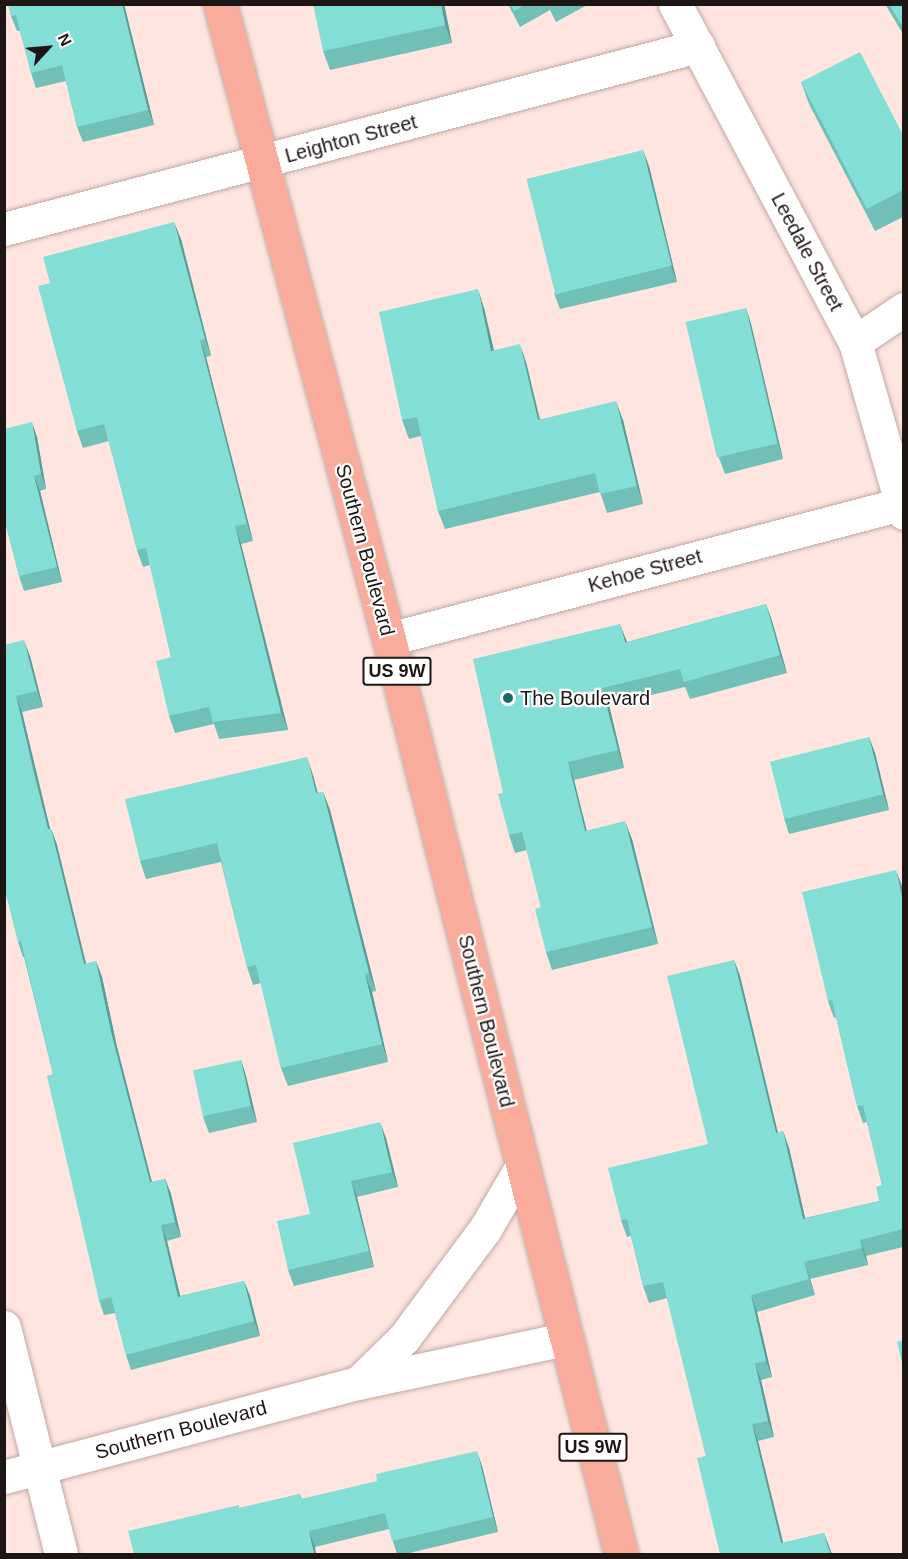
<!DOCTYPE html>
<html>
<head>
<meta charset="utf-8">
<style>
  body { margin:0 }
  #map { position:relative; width:908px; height:1559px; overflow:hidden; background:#ffe5df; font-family:Helvetica,sans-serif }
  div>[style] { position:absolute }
  .roads { filter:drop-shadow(0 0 2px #c1a9a3) drop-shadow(0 0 2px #c1a9a3) }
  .street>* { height:33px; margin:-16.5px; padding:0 16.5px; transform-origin:16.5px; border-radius:16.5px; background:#fff }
  .primary>* { height:33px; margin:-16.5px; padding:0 16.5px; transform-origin:16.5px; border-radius:16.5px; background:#faac9c }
  .wall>* { inset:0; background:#71c0b8 }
  .shaded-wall>* { inset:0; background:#5c9c96 }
  .building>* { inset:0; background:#83dfd6; transform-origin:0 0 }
  .dots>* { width:16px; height:16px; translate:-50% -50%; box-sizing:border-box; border:3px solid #fff; border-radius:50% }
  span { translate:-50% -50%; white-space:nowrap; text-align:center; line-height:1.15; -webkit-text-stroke:4.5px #fff; paint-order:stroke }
  .shield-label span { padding:2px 4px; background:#fff; border:2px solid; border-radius:4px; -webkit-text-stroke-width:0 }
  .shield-label { font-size:18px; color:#1e1614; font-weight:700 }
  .street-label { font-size:20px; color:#1e1614 }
  .poi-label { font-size:20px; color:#1e1614 }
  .left { translate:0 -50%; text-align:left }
  .frame { position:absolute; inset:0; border:6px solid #1e1614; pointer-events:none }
  .north { position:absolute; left:18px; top:18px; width:60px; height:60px; -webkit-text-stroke:4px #fff; paint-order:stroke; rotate:64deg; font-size:16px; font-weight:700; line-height:24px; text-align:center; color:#1e1614 }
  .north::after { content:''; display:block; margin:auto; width:21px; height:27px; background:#1e1614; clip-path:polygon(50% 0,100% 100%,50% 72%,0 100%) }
</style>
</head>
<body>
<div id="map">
  <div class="roads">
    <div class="street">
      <div style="left:675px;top:4px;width:383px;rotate:62deg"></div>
      <div style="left:855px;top:342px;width:178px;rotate:74deg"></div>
      <div style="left:4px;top:229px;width:718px;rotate:-14.77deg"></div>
      <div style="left:855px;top:342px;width:59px;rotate:-34deg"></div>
      <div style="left:389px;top:639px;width:529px;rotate:-14.77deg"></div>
      <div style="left:4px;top:1327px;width:234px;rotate:75.9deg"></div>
      <div style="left:358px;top:1383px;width:64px;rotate:-44.4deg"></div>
      <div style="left:404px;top:1338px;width:136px;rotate:-53.4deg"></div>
      <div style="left:485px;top:1229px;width:73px;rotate:-59.6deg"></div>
      <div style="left:4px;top:1477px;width:366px;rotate:-14.9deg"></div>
      <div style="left:358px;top:1383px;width:212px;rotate:-12deg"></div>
    </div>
    <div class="primary">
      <div style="left:220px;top:4px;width:657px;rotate:75.1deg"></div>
      <div style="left:389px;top:639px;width:944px;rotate:75.77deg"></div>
    </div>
  </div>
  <div class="wall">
    <div style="clip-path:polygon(8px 4px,124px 4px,154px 125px,83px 142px,77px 127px,66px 81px,36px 88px,31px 73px,20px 31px,17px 31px,11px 16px)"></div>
    <div style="clip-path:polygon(444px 4px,452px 43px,330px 70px,323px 51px)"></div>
    <div style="clip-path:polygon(508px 4px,589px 4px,556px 22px,550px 10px,520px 27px)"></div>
    <div style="clip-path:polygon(885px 4px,903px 4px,903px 34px)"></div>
    <div style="clip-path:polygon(801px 82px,903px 135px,903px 217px,875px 231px,809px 104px)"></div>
    <div style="clip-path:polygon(649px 166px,677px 282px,560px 309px,554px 293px)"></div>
    <div style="clip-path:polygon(181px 239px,211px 356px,206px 357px,253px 541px,241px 544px,288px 730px,219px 739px,214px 724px,175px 733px,169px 716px,171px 657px,150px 565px,143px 567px,137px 550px,109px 441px,83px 448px,77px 431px,50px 283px)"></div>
    <div style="clip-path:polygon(484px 308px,494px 350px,526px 362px,540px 419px,623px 420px,643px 504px,607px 513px,600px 492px,445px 529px,438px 511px,421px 436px,409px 439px,402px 420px)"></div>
    <div style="clip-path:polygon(746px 308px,751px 324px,783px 459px,725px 474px,719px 458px)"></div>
    <div style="clip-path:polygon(4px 429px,37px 437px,46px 489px,40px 491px,62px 582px,24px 591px,19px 576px,6px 525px,4px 526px)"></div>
    <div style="clip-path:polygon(766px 604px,772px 621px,787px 673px,690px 699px,685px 687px,609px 705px,624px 768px,574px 780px,587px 831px,632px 839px,658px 944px,552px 970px,546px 952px,541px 907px,527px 850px,515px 853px,509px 835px,503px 793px,627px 642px)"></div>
    <div style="clip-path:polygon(4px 645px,30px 656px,43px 707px,22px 712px,40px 789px,50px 829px,51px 829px,57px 845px,86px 964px,96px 961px,102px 977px,117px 1047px,152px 1182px,165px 1179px,171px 1194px,181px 1237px,167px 1241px,180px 1296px,244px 1281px,250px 1296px,260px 1336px,131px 1370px,126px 1355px,115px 1313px,104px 1315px,99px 1300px,53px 1074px,24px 957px,23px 957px,18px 942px)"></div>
    <div style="clip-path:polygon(869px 737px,875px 753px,889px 810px,789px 834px,784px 818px)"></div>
    <div style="clip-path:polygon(313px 775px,318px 793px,323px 792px,330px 810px,376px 991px,372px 992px,388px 1062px,288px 1086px,281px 1068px,261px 983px,253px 985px,247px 967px,221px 862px,146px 879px,140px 861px)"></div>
    <div style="clip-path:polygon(902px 886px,903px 892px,903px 1247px,866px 1256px,868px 1265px,810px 1279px,815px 1295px,757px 1312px,772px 1377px,761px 1380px,774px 1437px,758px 1441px,783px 1543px,824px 1533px,830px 1549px,720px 1554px,706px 1456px,667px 1298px,649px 1303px,643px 1286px,631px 1236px,627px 1237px,621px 1220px,708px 1144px,734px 960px,740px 976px,778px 1133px,783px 1131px,789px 1148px,805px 1218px,879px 1201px,882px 1185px,867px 1122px,863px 1123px,857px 1106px,836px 1017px,834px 1018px,828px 1001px)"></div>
    <div style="clip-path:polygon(241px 1060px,246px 1076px,257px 1122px,209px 1133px,203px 1117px)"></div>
    <div style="clip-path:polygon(386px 1138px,398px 1187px,357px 1197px,374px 1267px,294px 1286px,288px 1270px,310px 1214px)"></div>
    <div style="clip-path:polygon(482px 1466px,498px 1532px,405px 1554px,397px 1554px,389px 1529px,315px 1547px,134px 1554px,240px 1508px,300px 1494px,302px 1499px)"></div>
  </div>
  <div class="shaded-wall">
    <div style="clip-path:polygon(122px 4px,124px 4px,154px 125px,148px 110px)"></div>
    <div style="clip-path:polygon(441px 4px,444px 4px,452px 43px,445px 25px)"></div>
    <div style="clip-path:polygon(643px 150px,649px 166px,677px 282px,671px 266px)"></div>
    <div style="clip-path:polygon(174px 222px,181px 239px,211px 356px,205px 339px)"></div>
    <div style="clip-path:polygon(478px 289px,484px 308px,498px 369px,491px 351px)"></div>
    <div style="clip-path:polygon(746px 308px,751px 324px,783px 459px,778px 443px)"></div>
    <div style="clip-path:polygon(200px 340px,206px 357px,253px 541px,247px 524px)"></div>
    <div style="clip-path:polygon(520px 344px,526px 362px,544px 438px,538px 420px)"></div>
    <div style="clip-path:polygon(616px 401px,623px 420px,643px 504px,637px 486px)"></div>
    <div style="clip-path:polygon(32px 422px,37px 437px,46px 489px,41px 474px)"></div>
    <div style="clip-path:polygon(34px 476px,40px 491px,62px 582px,57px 567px)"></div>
    <div style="clip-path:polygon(235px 526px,241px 544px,288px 730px,281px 713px)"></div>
    <div style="clip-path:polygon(766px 604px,772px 621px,787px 673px,780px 655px)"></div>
    <div style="clip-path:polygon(620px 624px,627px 642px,625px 643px)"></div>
    <div style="clip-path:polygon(24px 640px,30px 656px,43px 707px,37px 691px)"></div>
    <div style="clip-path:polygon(602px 688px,609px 705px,624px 768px,618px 750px)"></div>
    <div style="clip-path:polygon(16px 696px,22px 712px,54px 845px,48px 829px)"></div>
    <div style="clip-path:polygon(869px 737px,875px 753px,889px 810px,883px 794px)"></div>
    <div style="clip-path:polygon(307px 757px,313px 775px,322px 812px,316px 793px)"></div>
    <div style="clip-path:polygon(568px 762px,574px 780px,591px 849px,585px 831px)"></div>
    <div style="clip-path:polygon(323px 792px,330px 810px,376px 991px,369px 973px)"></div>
    <div style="clip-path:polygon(625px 821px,632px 839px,658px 944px,652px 927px)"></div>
    <div style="clip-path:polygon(51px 829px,57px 845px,90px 980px,84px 964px)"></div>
    <div style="clip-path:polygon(896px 870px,902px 886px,903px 892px,903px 901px)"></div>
    <div style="clip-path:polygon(734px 960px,740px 976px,782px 1150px,776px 1133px)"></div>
    <div style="clip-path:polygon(96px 961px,102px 977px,117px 1047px,156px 1198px,150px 1182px,111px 1032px)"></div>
    <div style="clip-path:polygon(365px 974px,372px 992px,388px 1062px,382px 1044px)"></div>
    <div style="clip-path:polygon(241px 1060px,246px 1076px,257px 1122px,251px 1106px)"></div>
    <div style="clip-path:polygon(380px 1122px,386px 1138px,398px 1187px,392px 1172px)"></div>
    <div style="clip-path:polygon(783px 1131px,789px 1148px,809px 1235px,803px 1219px)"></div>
    <div style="clip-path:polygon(165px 1179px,171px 1194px,181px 1237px,175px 1222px)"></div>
    <div style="clip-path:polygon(351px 1181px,357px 1197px,374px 1267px,369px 1251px)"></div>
    <div style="clip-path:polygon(161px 1225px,167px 1241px,184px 1312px,178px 1297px)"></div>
    <div style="clip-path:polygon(860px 1240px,866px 1256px,868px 1265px,862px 1248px)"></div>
    <div style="clip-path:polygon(804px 1262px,810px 1279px,815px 1295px,809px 1279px)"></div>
    <div style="clip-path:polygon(244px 1281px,250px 1296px,260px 1336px,254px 1321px)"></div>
    <div style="clip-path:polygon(751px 1295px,757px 1312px,772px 1377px,766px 1361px)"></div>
    <div style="clip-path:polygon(755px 1363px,761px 1380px,774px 1437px,768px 1421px)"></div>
    <div style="clip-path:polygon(752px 1424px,758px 1441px,786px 1554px,781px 1543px)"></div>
    <div style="clip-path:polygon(477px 1451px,482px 1466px,498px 1532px,493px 1517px)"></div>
    <div style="clip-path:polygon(309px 1531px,315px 1547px,316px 1554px,314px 1554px)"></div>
    <div style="clip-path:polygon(824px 1533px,830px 1549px,832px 1554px,830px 1554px)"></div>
  </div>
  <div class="building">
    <div style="clip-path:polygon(8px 4px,122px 4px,148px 110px,77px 127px,62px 65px,31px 73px,16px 15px,11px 16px)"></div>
    <div style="clip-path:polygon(313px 4px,441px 4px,445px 25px,323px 51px)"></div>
    <div style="clip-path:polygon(510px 4px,526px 4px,514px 11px)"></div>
    <div style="clip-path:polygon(889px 4px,903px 4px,903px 27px)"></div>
    <div style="clip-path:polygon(860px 52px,903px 135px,903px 190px,867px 209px,801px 82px)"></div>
    <div style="left:643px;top:150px;width:119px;height:120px;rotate:76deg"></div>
    <div style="clip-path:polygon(174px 222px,205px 339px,200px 340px,247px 524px,235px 526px,281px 713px,213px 722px,209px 707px,169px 716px,156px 661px,171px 657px,146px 548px,137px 550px,104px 424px,77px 431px,38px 286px,50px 283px,43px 257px)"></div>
    <div style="clip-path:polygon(478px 289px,491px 351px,520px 344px,538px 420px,616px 401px,637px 486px,600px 494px,595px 473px,438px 511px,417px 417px,402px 420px,379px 312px)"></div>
    <div style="left:746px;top:308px;width:139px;height:62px;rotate:77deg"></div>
    <div style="clip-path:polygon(32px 422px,41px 474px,34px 476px,57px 567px,19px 576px,4px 518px,4px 429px)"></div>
    <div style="clip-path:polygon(766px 604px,780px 655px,684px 682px,680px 669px,602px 688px,618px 750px,568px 762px,585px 831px,625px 821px,652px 927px,546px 952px,535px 909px,541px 907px,522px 832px,509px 835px,498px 794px,503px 793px,473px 659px,620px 624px,625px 643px)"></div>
    <div style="clip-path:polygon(24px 640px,37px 691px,16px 696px,34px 774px,48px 829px,51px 829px,84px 964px,96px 961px,111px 1032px,150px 1182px,165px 1179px,175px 1222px,161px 1225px,178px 1297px,244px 1281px,254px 1321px,126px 1355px,111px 1297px,99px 1300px,47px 1076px,53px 1074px,21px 941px,18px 942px,4px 887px,4px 645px)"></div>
    <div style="left:869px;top:737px;width:59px;height:102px;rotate:76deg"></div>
    <div style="clip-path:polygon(307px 757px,316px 793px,323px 792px,369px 973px,365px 974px,382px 1044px,281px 1068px,256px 965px,247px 967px,217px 843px,140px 861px,125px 799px)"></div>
    <div style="clip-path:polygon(896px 870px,903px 901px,903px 1229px,860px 1240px,862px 1248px,804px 1262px,809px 1279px,751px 1295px,766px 1361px,755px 1363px,768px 1421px,752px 1424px,781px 1543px,824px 1533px,830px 1554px,720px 1554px,697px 1458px,706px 1456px,663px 1282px,643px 1286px,627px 1219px,621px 1220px,608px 1168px,708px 1144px,667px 976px,734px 960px,776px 1133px,783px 1131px,803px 1219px,879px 1201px,876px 1187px,882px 1185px,863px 1105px,857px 1106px,832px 1000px,828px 1001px,802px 892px)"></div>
    <div style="left:241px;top:1060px;width:47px;height:49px;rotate:78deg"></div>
    <div style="clip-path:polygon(380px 1122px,392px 1172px,351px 1181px,369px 1251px,288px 1270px,277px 1221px,310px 1214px,293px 1143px)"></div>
    <div style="clip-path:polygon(903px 1340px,903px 1367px,897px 1342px)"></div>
    <div style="clip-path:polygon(477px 1451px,493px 1517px,392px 1541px,385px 1513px,309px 1531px,314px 1554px,134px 1554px,128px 1531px,239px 1505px,239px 1508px,300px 1494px,301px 1499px,377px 1481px,376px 1474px)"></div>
  </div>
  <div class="dots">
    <div style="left:508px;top:698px;background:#1d6862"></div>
  </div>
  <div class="shield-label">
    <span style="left:397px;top:671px">US 9W</span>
    <span style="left:593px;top:1447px">US 9W</span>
  </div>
  <div class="street-label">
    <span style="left:351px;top:139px;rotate:-15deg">Leighton Street</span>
    <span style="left:807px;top:252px;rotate:62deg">Leedale Street</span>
    <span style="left:365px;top:550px;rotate:75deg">Southern Boulevard</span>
    <span style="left:645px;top:571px;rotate:-15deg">Kehoe Street</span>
    <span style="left:486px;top:1021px;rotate:76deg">Southern Boulevard</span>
    <span style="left:181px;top:1430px;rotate:-15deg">Southern Boulevard</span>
  </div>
  <div class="poi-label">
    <span class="left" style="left:520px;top:698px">The Boulevard</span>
  </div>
  <div class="frame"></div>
  <div class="north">N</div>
</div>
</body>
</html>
